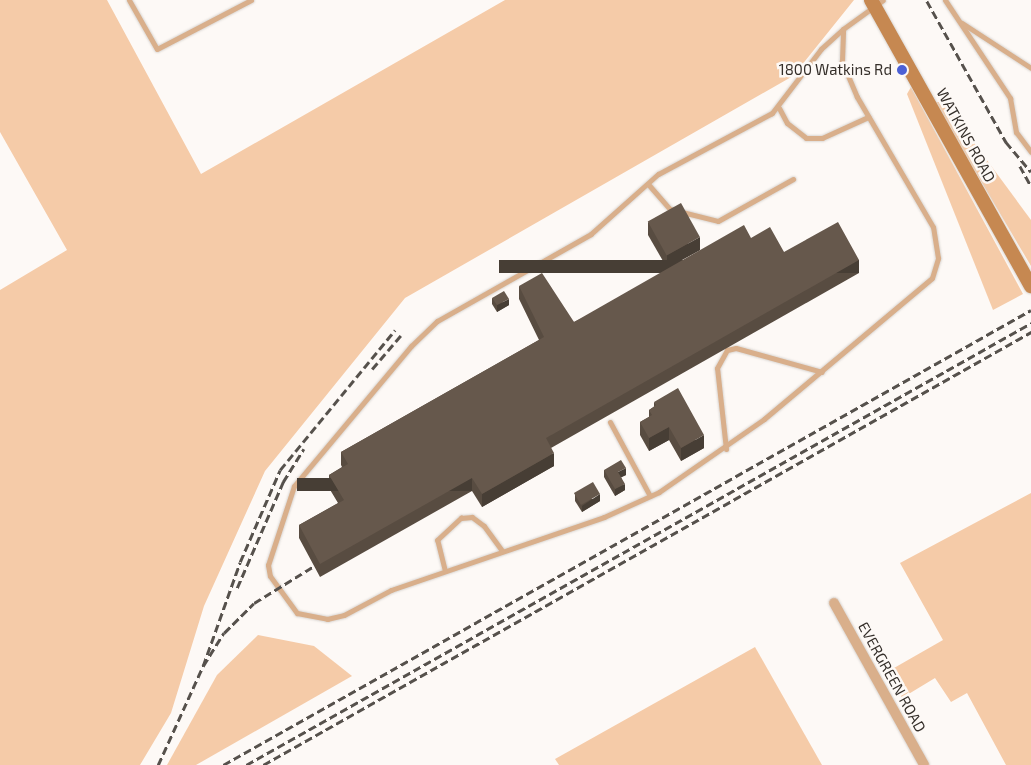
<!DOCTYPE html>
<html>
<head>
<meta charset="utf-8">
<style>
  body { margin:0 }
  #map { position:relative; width:1031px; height:765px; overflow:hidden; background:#fdf9f6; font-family:"Exo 2",sans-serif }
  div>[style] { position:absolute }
  .green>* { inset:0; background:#f5cba8 }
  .roads { filter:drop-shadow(0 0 1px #d9d5d1) drop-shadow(0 0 1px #d9d5d1) }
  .lane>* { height:5px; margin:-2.5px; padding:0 2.5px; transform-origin:2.5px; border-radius:2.5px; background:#d9af8b }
  .street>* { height:10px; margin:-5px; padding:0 5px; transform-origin:5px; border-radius:5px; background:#d9af8b }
  .secondary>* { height:14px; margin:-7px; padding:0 7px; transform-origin:7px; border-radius:7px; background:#c68851 }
  .rail>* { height:2.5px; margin-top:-1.25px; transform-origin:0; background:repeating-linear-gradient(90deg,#56514c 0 8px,transparent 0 12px) }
  .wall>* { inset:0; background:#584c41 }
  .shaded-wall>* { inset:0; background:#473e35; transform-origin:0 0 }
  .building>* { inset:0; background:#66584c; transform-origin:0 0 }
  .dots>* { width:14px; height:14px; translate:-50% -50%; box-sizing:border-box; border:2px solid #fdf9f6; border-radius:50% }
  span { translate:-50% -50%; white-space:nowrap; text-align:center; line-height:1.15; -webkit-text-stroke:5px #fdf9f6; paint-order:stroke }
  .poi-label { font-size:15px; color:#352f2a }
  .right { translate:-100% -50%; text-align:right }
  .street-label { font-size:15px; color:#352f2a }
</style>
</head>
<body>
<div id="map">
  <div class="green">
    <div style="clip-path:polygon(0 0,107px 0,201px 174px,505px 0,854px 0,793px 76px,405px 298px,265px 471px,204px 606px,171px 713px,140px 765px,0 765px,0 290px,67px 250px,0 132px)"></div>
    <div style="clip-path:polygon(911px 87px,1023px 294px,993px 310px,907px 94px)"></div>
    <div style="clip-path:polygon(934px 102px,944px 102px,1031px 220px,1031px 266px)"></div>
    <div style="clip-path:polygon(1031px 493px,1031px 765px,1006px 765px,967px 693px,951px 702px,935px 678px,902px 698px,887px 672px,943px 640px,900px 563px)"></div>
    <div style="clip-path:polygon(258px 635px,314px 646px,352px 676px,196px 765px,167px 765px,217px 675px)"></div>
    <div style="clip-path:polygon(755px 647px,822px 765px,559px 765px,555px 759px)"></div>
  </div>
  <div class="roads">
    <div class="lane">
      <div style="left:129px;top:0;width:56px;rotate:60.3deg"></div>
      <div style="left:157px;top:49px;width:106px;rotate:-27.5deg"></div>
      <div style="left:945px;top:0;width:118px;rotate:56.4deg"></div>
      <div style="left:1010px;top:98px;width:35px;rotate:80deg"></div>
      <div style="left:1016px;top:132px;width:25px;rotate:53deg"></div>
      <div style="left:962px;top:23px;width:82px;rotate:33.1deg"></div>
      <div style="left:843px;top:29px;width:30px;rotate:138deg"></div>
      <div style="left:821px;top:49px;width:81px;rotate:127.4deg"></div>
      <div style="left:772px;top:113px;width:129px;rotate:151.8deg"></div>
      <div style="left:658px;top:174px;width:90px;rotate:138.2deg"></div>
      <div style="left:591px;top:234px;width:177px;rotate:150.5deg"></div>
      <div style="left:437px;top:321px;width:36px;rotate:136deg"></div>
      <div style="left:411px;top:346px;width:182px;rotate:129.9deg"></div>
      <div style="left:294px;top:486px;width:83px;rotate:108.2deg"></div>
      <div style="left:268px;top:565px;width:11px;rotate:80deg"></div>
      <div style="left:270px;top:576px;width:46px;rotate:53.9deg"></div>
      <div style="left:297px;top:613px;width:31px;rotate:11deg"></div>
      <div style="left:327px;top:619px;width:17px;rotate:-13deg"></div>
      <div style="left:344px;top:615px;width:53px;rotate:-28deg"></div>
      <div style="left:391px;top:590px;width:225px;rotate:-18.9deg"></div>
      <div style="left:604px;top:517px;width:60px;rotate:-24.4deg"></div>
      <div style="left:659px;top:492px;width:128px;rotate:-34.8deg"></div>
      <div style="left:764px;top:419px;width:219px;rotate:-40deg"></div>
      <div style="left:932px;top:278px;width:21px;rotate:-73deg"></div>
      <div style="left:938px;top:258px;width:31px;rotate:-99deg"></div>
      <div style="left:933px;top:227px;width:151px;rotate:-120.3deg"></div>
      <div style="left:857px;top:97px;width:39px;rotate:-113deg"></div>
      <div style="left:842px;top:61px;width:32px;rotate:-88deg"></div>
      <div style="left:843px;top:29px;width:49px;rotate:-35.9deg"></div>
      <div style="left:779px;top:108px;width:17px;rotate:62deg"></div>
      <div style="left:787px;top:123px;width:24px;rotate:38deg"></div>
      <div style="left:806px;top:138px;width:16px"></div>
      <div style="left:822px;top:138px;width:51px;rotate:-24.5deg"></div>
      <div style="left:648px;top:184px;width:33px;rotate:49deg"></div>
      <div style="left:670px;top:209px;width:49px;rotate:14deg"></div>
      <div style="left:718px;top:221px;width:86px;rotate:-29.2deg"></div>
      <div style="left:610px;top:422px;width:84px;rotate:61.6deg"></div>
      <div style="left:726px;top:449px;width:81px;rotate:-96.3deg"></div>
      <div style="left:717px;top:368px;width:21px;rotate:-61deg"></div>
      <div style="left:727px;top:350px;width:9px;rotate:-13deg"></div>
      <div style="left:736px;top:348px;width:89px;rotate:15.6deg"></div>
      <div style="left:445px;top:571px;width:32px;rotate:-104deg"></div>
      <div style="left:437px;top:540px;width:33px;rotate:-43deg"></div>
      <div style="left:461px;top:518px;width:11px;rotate:-5deg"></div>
      <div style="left:472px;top:517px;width:15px;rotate:37deg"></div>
      <div style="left:484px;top:526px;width:31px;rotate:54deg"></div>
    </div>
    <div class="street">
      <div style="left:834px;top:603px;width:185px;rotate:60.9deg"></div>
    </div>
    <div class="secondary">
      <div style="left:871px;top:0;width:328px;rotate:60.8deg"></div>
    </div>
  </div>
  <div class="rail">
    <div style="left:927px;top:1px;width:162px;rotate:60.7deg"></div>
    <div style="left:1006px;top:142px;width:39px;rotate:50deg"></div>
    <div style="left:1020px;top:166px;width:23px;rotate:61deg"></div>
    <div style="left:372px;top:369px;width:45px;rotate:-49.5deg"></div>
    <div style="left:237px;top:588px;width:116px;rotate:-66.5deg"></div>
    <div style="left:283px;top:482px;width:39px;rotate:-58deg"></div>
    <div style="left:203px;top:666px;width:110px;rotate:-70.4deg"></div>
    <div style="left:240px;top:562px;width:100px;rotate:-66.5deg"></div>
    <div style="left:280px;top:470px;width:181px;rotate:-50.6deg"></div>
    <div style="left:158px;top:765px;width:109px;rotate:-65.6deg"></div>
    <div style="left:203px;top:666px;width:39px;rotate:-58deg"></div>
    <div style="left:224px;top:633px;width:42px;rotate:-45deg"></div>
    <div style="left:254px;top:603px;width:70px;rotate:-31.7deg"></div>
    <div style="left:223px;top:765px;width:927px;rotate:-29.38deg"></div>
    <div style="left:246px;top:765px;width:901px;rotate:-29.38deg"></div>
    <div style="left:263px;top:765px;width:882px;rotate:-29.41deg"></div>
  </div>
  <div class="wall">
    <div style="clip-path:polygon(648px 222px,700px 250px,667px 268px,648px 235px)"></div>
    <div style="clip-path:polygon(751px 238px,784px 252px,859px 273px,551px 448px,554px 466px,482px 507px,472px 491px,320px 577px,299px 538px,299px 525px,338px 503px,329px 488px,329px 475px,342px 467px,341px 465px,341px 452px,539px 340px,519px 299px,519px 286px,574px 322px)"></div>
    <div style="clip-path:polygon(492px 298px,509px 305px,497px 312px,492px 304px)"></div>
    <div style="clip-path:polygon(654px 402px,704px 448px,681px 461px,669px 440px,649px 451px,640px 435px,640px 422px,649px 417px,649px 410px,654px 407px)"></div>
    <div style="clip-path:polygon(604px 470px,626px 475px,621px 477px,625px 490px,615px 496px,604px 477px)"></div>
    <div style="clip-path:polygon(575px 494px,600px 501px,582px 512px,575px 501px)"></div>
  </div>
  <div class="shaded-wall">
    <div style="clip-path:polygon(700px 237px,700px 250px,667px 268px,667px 255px)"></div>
    <div style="left:859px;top:260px;width:13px;height:360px;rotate:90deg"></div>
    <div style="clip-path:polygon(509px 299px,509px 305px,497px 312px,497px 305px)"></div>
    <div style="clip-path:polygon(669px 427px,669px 440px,649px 451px,649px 438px)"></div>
    <div style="clip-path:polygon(704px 435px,704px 448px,681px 461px,681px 448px)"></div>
    <div style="clip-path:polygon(554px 453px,554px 466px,482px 507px,482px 494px)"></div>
    <div style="clip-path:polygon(626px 468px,626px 475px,618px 479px,618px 472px)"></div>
    <div style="left:472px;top:478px;width:13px;height:175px;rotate:90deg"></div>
    <div style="clip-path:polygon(625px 484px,625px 490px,615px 496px,615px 489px)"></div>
    <div style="clip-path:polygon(600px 494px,600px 501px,582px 512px,582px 506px)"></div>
  </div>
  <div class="building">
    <div style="left:681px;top:203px;width:39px;height:38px;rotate:61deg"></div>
    <div style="clip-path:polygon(838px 222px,859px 260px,546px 438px,554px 453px,482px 494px,472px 478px,320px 564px,299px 525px,344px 500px,329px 475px,348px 464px,341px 452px,544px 337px,519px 286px,542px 273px,574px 322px,744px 225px,751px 238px,770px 227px,784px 252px)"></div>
    <div style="clip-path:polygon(504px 291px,509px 299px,497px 305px,492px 298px)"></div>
    <div style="clip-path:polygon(678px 388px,704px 435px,681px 448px,669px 427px,649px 438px,640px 422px,652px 415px,649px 410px,656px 405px,654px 402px)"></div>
    <div style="clip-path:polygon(621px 460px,626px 468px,618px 472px,625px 484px,615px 489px,604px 470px)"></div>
    <div style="left:593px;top:482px;width:14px;height:22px;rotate:60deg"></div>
  </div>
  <div class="dots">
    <div style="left:902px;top:70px;background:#4c60d5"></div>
  </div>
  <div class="poi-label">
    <span class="right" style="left:892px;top:70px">1800 Watkins Rd</span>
  </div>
  <div class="street-label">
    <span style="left:966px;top:135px;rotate:61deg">WATKINS ROAD</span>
    <span style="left:892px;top:677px;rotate:61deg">EVERGREEN ROAD</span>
  </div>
</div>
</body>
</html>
